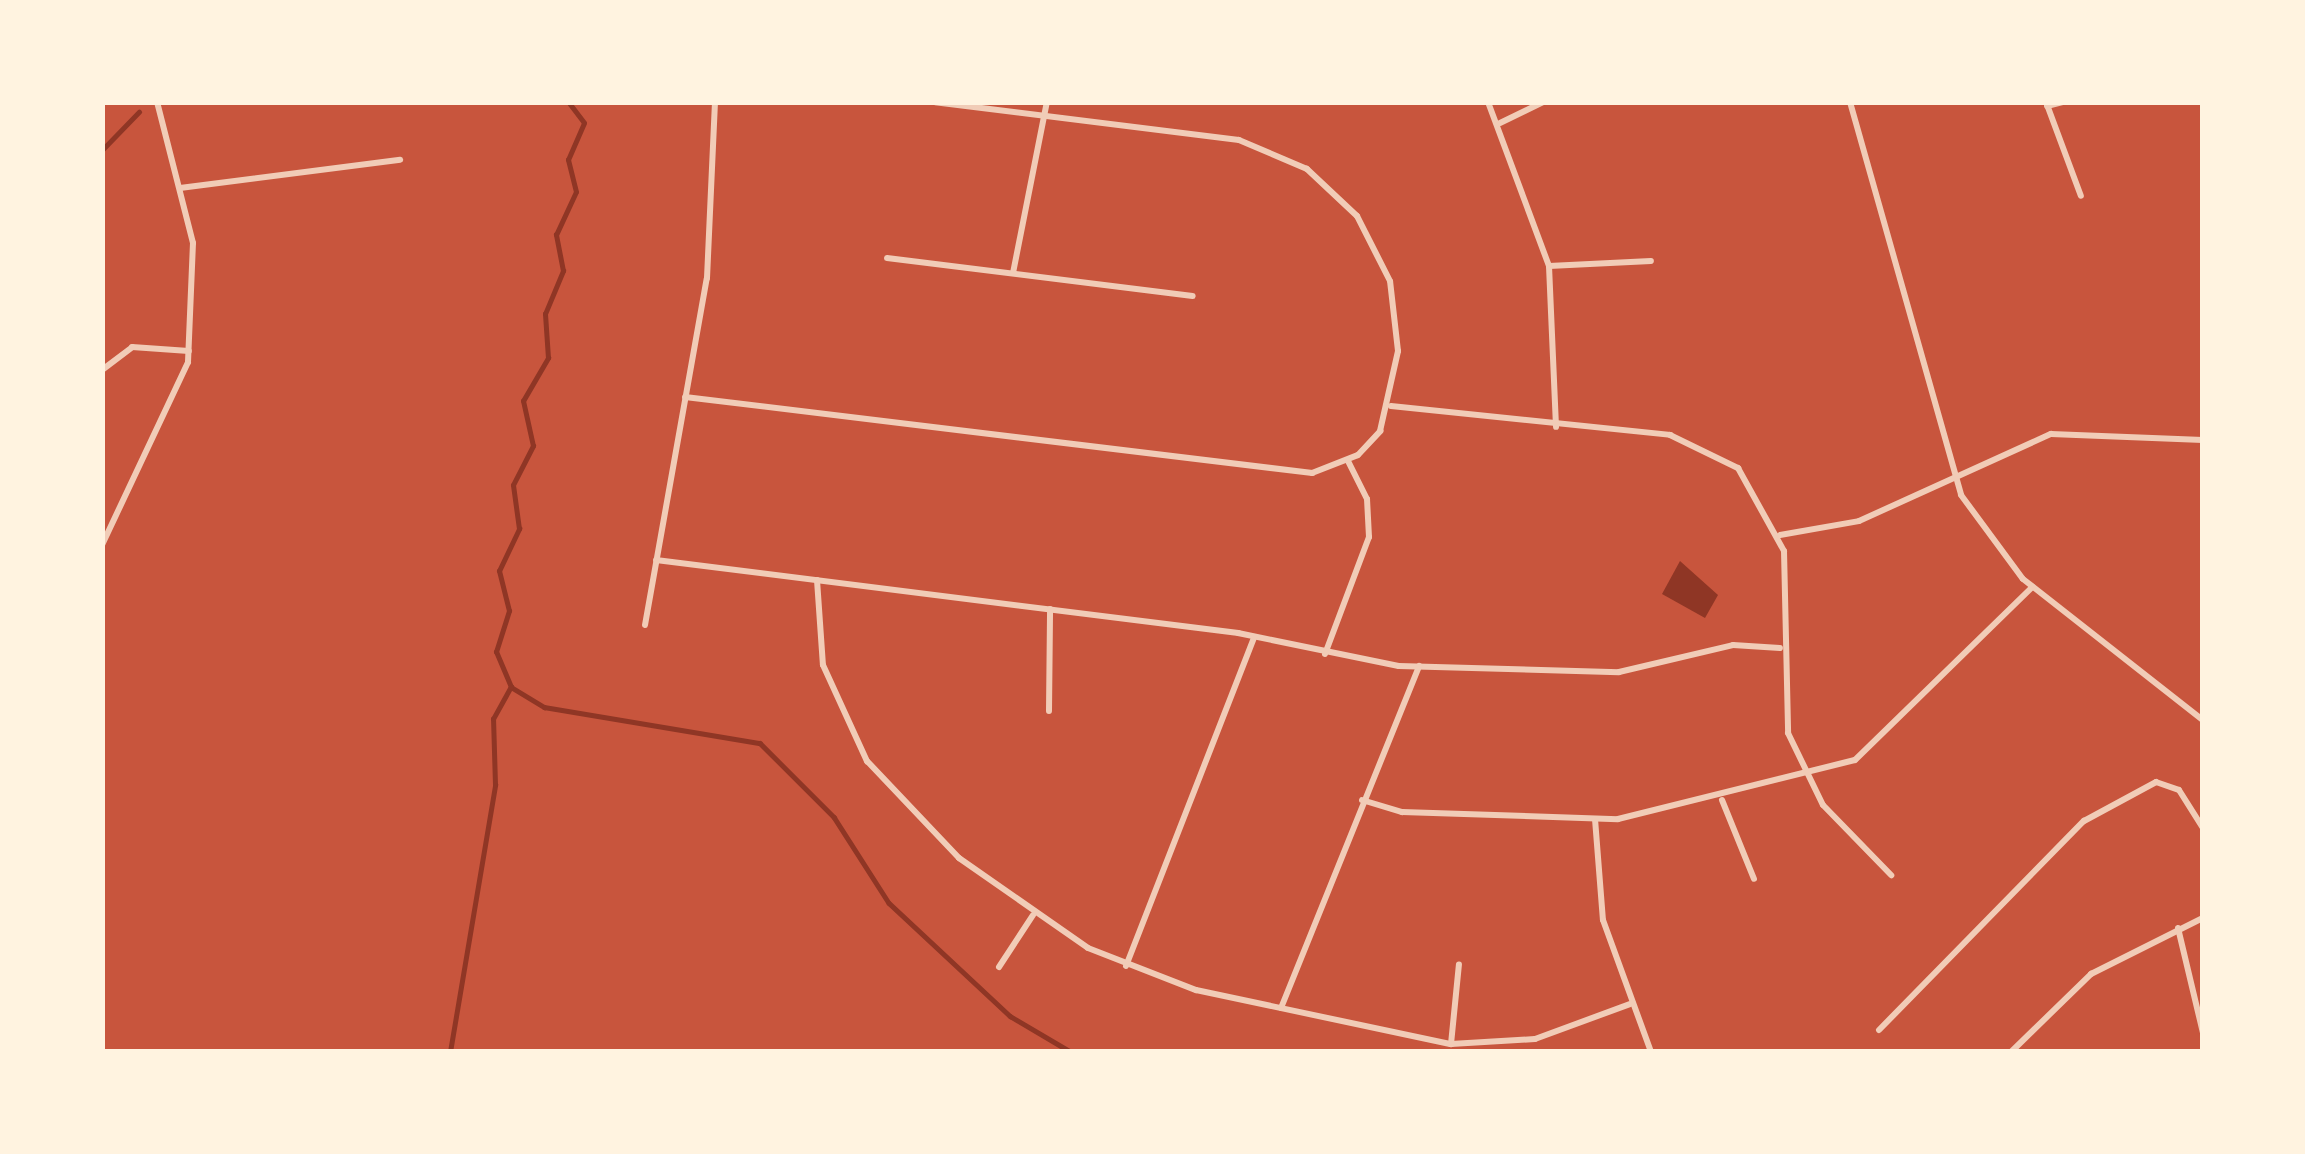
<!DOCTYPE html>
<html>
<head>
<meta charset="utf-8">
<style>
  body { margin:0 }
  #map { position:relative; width:2305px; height:1154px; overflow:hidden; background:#c8553d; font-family:Figtree,sans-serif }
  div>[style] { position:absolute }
  .water>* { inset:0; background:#8f3625 }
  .stream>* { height:4.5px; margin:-2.25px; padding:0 2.25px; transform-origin:2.25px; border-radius:2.25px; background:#8f3625 }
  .minor>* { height:6px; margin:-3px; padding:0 3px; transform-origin:3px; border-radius:3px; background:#f1ccb7 }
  span { translate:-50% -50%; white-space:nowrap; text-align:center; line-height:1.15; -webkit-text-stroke:10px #fff3e0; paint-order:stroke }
  .frame { position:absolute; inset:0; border:105px solid #fff3e0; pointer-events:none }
</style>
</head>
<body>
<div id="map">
  <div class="water">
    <div style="clip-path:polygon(1680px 561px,1718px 595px,1705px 618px,1662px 594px)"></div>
  </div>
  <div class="stream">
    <div style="left:102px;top:150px;width:53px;rotate:-45.8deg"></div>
    <div style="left:511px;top:687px;width:39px;rotate:31deg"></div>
    <div style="left:544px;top:707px;width:219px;rotate:9.5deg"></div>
    <div style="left:760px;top:743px;width:105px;rotate:45deg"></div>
    <div style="left:834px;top:817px;width:102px;rotate:57.4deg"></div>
    <div style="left:889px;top:903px;width:166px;rotate:43deg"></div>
    <div style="left:1010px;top:1016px;width:71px;rotate:30.5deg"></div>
    <div style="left:450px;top:1052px;width:271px;rotate:-80.4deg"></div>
    <div style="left:495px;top:785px;width:66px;rotate:-91.7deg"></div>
    <div style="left:493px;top:719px;width:37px;rotate:-61deg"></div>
    <div style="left:511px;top:687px;width:38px;rotate:-113deg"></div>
    <div style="left:496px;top:652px;width:43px;rotate:-72.4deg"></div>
    <div style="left:509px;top:611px;width:41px;rotate:-104deg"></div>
    <div style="left:499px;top:571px;width:47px;rotate:-64.5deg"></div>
    <div style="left:519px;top:529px;width:44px;rotate:-97.8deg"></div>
    <div style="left:513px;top:485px;width:44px;rotate:-62.9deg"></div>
    <div style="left:533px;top:446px;width:46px;rotate:-102.5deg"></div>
    <div style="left:523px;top:401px;width:50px;rotate:-59.8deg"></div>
    <div style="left:548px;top:358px;width:44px;rotate:-93.9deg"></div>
    <div style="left:545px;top:314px;width:47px;rotate:-67.3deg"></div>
    <div style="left:563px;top:271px;width:37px;rotate:-101deg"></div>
    <div style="left:556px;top:235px;width:47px;rotate:-65.1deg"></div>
    <div style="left:576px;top:192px;width:33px;rotate:-104deg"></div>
    <div style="left:568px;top:160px;width:40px;rotate:-66.6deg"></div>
    <div style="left:584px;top:123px;width:26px;rotate:-127deg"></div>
  </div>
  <div class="minor">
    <div style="left:1488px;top:102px;width:175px;rotate:69.6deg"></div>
    <div style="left:1549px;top:266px;width:161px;rotate:87.5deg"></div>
    <div style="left:1850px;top:102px;width:408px;rotate:74.2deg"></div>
    <div style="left:1961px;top:495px;width:104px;rotate:53.6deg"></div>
    <div style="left:2023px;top:579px;width:229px;rotate:38.1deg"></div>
    <div style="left:2046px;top:102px;width:100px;rotate:69.6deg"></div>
    <div style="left:2047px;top:106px;width:16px;rotate:-14deg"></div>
    <div style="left:1500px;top:123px;width:48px;rotate:-26deg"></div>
    <div style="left:180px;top:188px;width:222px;rotate:-7.3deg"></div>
    <div style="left:887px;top:258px;width:308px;rotate:7.1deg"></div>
    <div style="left:1549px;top:266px;width:102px;rotate:-2.8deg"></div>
    <div style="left:1013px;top:273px;width:174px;rotate:-78.8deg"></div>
    <div style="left:102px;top:370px;width:38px;rotate:-37deg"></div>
    <div style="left:132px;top:347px;width:57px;rotate:4deg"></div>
    <div style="left:685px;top:397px;width:632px;rotate:6.91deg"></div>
    <div style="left:1312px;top:473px;width:49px;rotate:-21.4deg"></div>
    <div style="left:1358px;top:455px;width:33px;rotate:-47deg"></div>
    <div style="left:1380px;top:431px;width:82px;rotate:-77.3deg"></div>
    <div style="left:1398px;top:351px;width:70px;rotate:-96.5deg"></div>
    <div style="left:1390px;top:281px;width:73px;rotate:-116.9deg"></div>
    <div style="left:1357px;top:216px;width:69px;rotate:-136.8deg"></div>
    <div style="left:1307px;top:169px;width:74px;rotate:-156.9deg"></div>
    <div style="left:1239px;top:140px;width:306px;rotate:-172.9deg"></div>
    <div style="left:1391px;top:406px;width:281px;rotate:5.9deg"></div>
    <div style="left:1670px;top:435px;width:76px;rotate:25.9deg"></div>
    <div style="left:1738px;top:468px;width:95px;rotate:61deg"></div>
    <div style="left:1784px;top:551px;width:182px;rotate:88.7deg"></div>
    <div style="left:1788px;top:733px;width:80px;rotate:64.1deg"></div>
    <div style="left:1823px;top:805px;width:98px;rotate:45.8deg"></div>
    <div style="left:1780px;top:535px;width:80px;rotate:-10deg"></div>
    <div style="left:1859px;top:521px;width:211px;rotate:-24.4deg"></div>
    <div style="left:2051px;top:434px;width:152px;rotate:2.3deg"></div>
    <div style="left:102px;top:545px;width:202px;rotate:-64.8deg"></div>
    <div style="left:188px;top:362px;width:119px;rotate:-87.6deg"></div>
    <div style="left:193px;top:243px;width:146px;rotate:-104.3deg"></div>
    <div style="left:656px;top:560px;width:587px;rotate:7.15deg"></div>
    <div style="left:1238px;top:633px;width:164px;rotate:11.6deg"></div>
    <div style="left:1399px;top:666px;width:220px;rotate:1.6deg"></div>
    <div style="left:1619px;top:672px;width:117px;rotate:-13.3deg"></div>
    <div style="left:1733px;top:645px;width:47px;rotate:3.7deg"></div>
    <div style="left:817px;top:580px;width:85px;rotate:86deg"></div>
    <div style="left:823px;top:665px;width:106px;rotate:65.4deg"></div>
    <div style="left:867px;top:761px;width:134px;rotate:46.5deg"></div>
    <div style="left:959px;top:858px;width:157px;rotate:34.9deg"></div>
    <div style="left:1088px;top:948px;width:116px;rotate:21.3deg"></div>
    <div style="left:1196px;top:990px;width:261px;rotate:12deg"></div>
    <div style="left:1451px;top:1044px;width:84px;rotate:-3.4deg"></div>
    <div style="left:1535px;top:1039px;width:101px;rotate:-20.2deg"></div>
    <div style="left:645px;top:625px;width:352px;rotate:-79.9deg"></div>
    <div style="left:707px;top:278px;width:176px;rotate:-87.4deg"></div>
    <div style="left:1325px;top:654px;width:125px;rotate:-69.4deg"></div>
    <div style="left:1369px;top:537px;width:38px;rotate:-93deg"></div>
    <div style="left:1367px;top:499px;width:42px;rotate:-116.6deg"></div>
    <div style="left:1049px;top:711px;width:102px;rotate:-89.4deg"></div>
    <div style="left:1362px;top:800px;width:42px;rotate:16.7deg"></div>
    <div style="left:1402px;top:812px;width:216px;rotate:1.9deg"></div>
    <div style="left:1618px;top:819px;width:244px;rotate:-14deg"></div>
    <div style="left:1855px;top:760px;width:248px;rotate:-44.3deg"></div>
    <div style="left:1722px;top:800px;width:85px;rotate:67.9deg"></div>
    <div style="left:1595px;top:819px;width:101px;rotate:85.5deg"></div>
    <div style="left:1603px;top:920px;width:140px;rotate:70deg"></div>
    <div style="left:2178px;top:928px;width:108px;rotate:76.6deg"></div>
    <div style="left:1126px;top:966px;width:353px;rotate:-68.7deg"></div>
    <div style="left:999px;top:967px;width:62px;rotate:-56.8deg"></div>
    <div style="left:1281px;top:1008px;width:369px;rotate:-68deg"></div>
    <div style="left:1879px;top:1030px;width:293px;rotate:-45.6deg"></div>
    <div style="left:2084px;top:821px;width:82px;rotate:-28.4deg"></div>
    <div style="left:2156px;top:782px;width:24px;rotate:19deg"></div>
    <div style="left:2179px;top:790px;width:45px;rotate:57.7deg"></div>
    <div style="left:1451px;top:1044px;width:80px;rotate:-84.3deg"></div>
    <div style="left:2011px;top:1052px;width:112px;rotate:-44.3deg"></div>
    <div style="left:2091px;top:974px;width:125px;rotate:-26.6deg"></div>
  </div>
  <div class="frame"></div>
</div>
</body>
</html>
